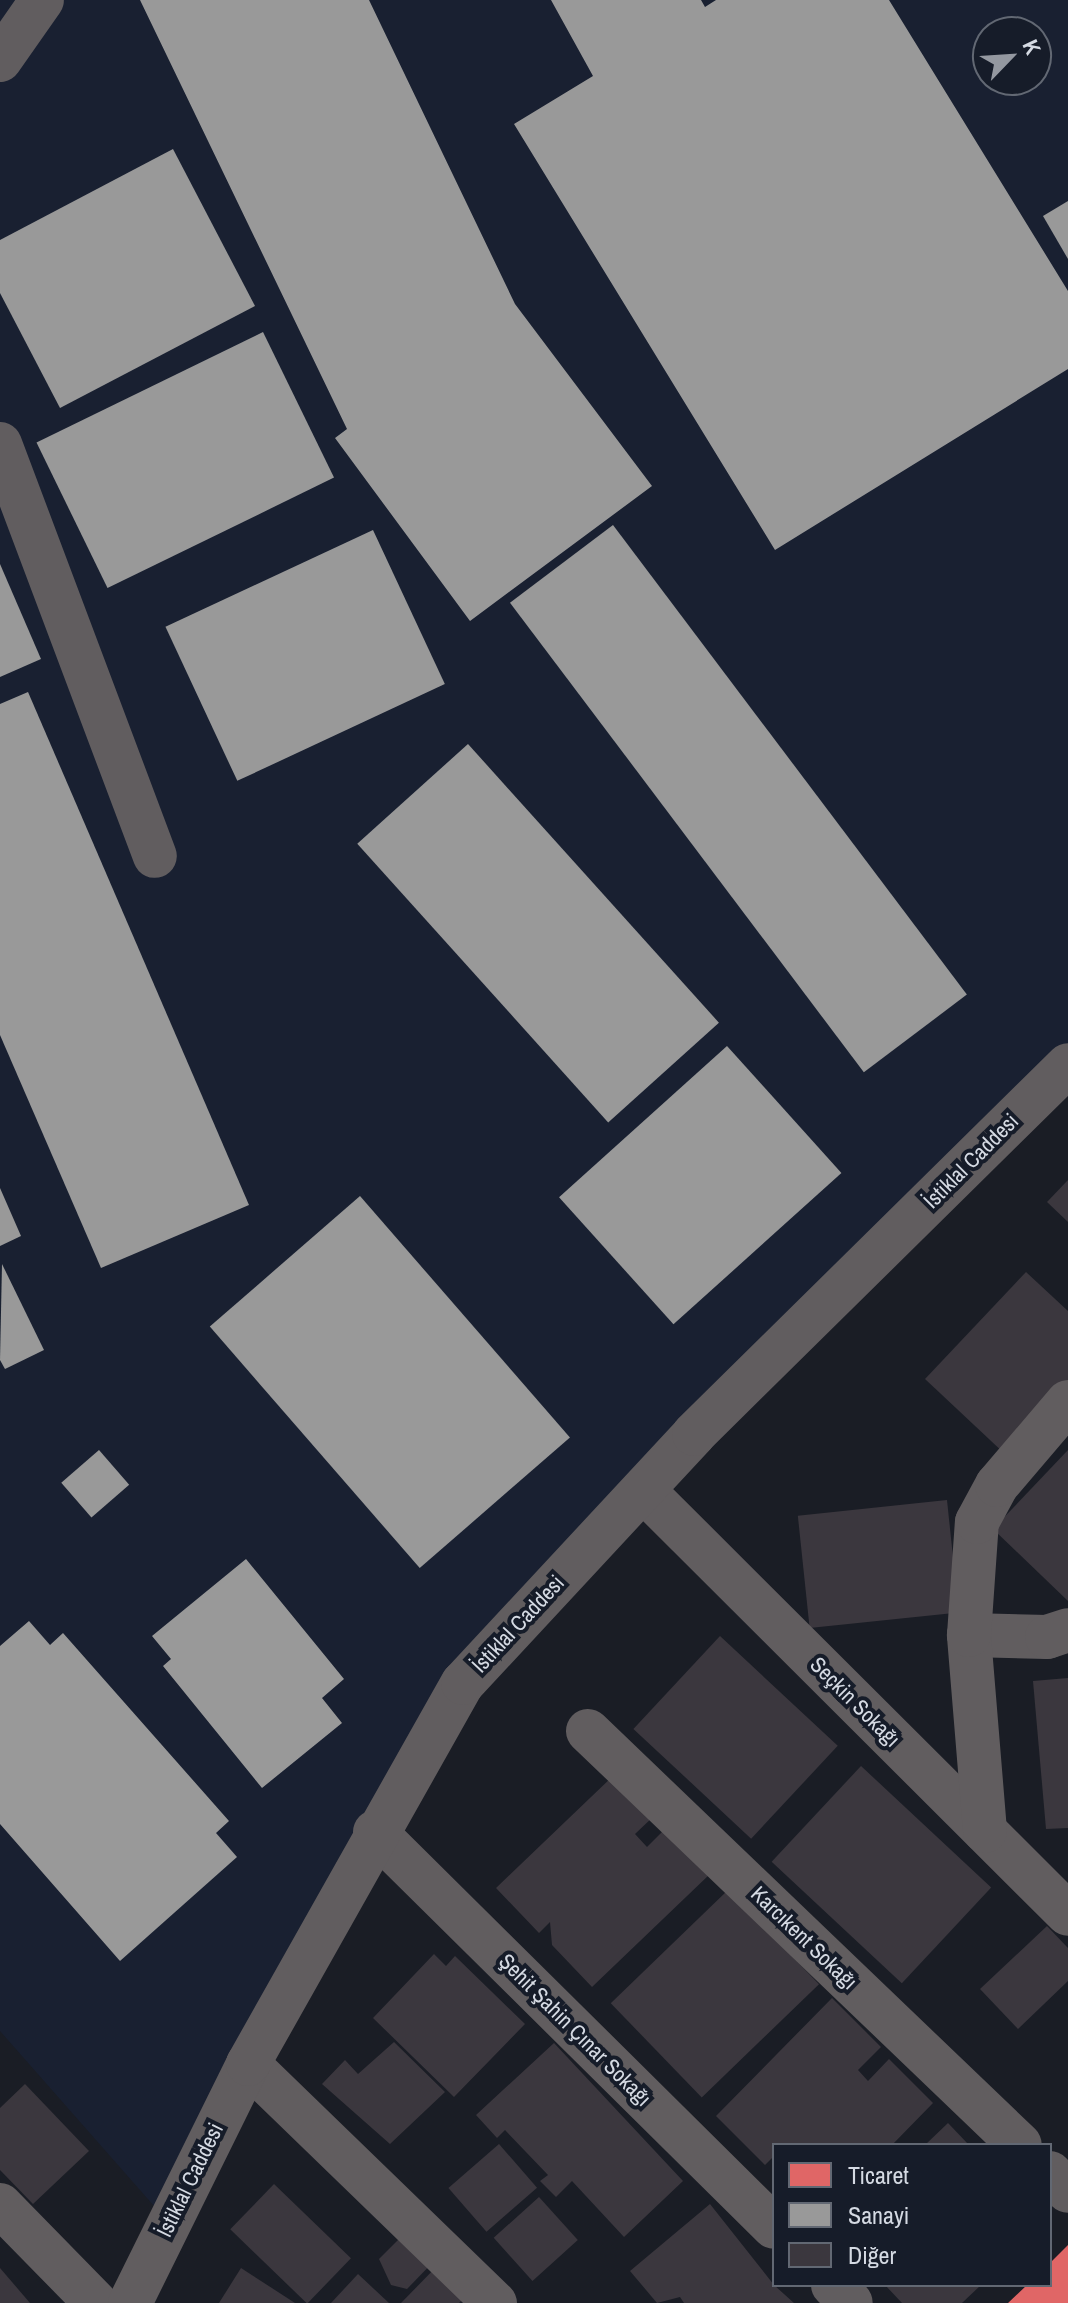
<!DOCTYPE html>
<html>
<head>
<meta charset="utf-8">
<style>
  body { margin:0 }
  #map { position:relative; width:1068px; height:2303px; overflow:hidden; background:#1a1d25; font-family:"Archivo Narrow",sans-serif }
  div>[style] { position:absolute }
  .built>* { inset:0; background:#192031 }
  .shops>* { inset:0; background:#e06666 }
  .industry>* { inset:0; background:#999; transform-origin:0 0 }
  .building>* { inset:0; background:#3b373e; transform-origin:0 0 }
  .minor>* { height:44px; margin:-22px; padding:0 22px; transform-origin:22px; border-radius:22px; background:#615d5f }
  span { translate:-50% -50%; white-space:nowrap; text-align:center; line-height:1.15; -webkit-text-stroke:8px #161c29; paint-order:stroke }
  .street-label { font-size:22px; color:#d5dae3 }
  .legend { position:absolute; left:772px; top:2143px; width:280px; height:144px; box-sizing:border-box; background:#161c29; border:2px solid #626873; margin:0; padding:10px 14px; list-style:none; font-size:24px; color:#d5dae3 }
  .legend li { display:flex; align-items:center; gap:16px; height:40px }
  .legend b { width:40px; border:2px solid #626873 }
  .north { position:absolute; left:972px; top:16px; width:80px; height:80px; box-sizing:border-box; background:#161c29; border:2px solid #626873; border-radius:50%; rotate:65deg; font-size:22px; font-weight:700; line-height:32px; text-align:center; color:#d5dae3 }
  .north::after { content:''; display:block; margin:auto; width:28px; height:36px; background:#9498a0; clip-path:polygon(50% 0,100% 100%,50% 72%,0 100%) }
</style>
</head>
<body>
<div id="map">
  <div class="built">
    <div style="clip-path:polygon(evenodd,0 0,1068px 0,1068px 1065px,463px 1683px,169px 2223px,0 2031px,0 0,988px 32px,1036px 32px,1036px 80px,988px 80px,988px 32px)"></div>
  </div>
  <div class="shops">
    <div style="clip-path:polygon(1068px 2245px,1068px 2303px,1008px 2303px,1027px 2285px,1050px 2285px,1050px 2263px)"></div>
  </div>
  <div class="industry">
    <div style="clip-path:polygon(140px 0,369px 0,515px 304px,652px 486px,470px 621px,335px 438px,347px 429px)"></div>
    <div style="clip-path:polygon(551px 0,701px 0,705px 7px,716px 0,889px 0,1068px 291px,1068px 369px,775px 550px,514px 124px,593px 76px)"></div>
    <div style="clip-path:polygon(173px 149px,255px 306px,60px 408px,0 293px,0 240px)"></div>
    <div style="clip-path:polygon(1068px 201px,1068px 259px,1043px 216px)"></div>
    <div style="left:263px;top:332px;width:162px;height:252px;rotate:64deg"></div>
    <div style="left:613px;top:525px;width:588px;height:129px;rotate:53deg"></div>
    <div style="left:373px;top:530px;width:170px;height:229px;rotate:65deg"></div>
    <div style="clip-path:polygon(0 564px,41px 659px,0 677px)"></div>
    <div style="clip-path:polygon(28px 692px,249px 1205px,101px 1268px,0 1035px,0 704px)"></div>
    <div style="left:468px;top:744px;width:375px;height:149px;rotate:48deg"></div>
    <div style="left:727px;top:1046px;width:171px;height:226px;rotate:48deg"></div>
    <div style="clip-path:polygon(0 1188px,21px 1236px,0 1246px)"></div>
    <div style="left:360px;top:1196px;width:320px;height:199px;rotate:49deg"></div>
    <div style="clip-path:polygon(2px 1264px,44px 1350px,5px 1369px,0 1360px)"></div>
    <div style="left:99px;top:1450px;width:46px;height:50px;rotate:49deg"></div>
    <div style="clip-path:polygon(246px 1559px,344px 1679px,322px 1698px,342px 1723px,262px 1788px,163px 1666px,171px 1659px,152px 1636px)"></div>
    <div style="clip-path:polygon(29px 1621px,50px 1645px,63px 1633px,229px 1821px,216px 1833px,237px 1857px,120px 1961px,0 1824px,0 1646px)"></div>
  </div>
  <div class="building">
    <div style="clip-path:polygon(1068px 1180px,1068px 1222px,1047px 1202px)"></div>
    <div style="clip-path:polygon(1026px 1272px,1068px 1311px,1068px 1389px,1006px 1455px,925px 1379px)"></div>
    <div style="clip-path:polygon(1068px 1450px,1068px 1601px,993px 1529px)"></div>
    <div style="left:947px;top:1500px;width:113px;height:150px;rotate:84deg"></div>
    <div style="left:720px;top:1636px;width:161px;height:127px;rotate:43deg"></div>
    <div style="clip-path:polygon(1068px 1678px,1068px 1828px,1046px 1829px,1033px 1681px)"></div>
    <div style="left:861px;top:1766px;width:178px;height:131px;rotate:43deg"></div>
    <div style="clip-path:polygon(614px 1775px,654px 1816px,635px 1834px,647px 1847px,666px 1828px,710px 1874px,592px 1987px,552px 1945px,550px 1922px,539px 1933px,496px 1888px)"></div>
    <div style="left:728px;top:1890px;width:131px;height:163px;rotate:46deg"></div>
    <div style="clip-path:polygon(1047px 1926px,1068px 1948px,1068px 1981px,1018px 2029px,980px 1989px)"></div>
    <div style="clip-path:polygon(434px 1954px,446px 1966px,455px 1956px,525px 2024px,454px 2097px,373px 2018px)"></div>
    <div style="clip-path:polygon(832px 1998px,881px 2047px,858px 2070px,868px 2081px,889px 2059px,933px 2103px,892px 2145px,774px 2145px,774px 2156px,765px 2165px,716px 2116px)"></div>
    <div style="clip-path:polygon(394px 2042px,445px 2092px,390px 2144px,322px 2084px,345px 2060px,358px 2074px)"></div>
    <div style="clip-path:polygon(554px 2043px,683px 2181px,624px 2237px,572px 2181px,556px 2197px,540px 2181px,548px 2175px,505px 2130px,497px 2138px,476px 2115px)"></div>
    <div style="clip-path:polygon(25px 2084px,89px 2151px,33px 2204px,0 2170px,0 2108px)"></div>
    <div style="clip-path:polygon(948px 2123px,969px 2145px,925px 2145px)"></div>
    <div style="left:499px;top:2144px;width:58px;height:67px;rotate:49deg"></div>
    <div style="left:274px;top:2184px;width:107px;height:63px;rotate:44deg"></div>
    <div style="left:539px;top:2197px;width:58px;height:61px;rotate:48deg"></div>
    <div style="clip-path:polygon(710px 2204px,774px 2285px,794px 2303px,684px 2303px,680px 2297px,657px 2303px,630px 2271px)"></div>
    <div style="clip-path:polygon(409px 2229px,438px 2257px,407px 2289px,391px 2285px,379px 2259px)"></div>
    <div style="clip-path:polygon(442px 2261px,472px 2290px,459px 2303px,401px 2303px)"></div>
    <div style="clip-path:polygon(0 2268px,30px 2303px,0 2303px)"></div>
    <div style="clip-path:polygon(241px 2268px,295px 2303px,219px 2303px)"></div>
    <div style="clip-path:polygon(358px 2274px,389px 2303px,331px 2303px)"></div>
    <div style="clip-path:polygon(885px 2285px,981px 2285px,962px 2303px,902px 2303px)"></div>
  </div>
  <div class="minor">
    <div style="left:0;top:60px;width:73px;rotate:-55deg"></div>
    <div style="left:0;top:444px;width:440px;rotate:69.4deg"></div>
    <div style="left:643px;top:1490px;width:600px;rotate:44.93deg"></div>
    <div style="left:969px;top:1635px;width:78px;rotate:1.5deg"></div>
    <div style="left:1047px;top:1637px;width:22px;rotate:-18deg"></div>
    <div style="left:588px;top:1731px;width:598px;rotate:43.78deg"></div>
    <div style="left:985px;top:1831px;width:197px;rotate:-94.7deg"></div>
    <div style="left:969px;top:1635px;width:113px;rotate:-86deg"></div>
    <div style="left:977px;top:1522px;width:42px;rotate:-61.6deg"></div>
    <div style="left:997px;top:1485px;width:109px;rotate:-49.5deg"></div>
    <div style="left:375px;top:1832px;width:561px;rotate:44.71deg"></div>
    <div style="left:248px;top:2064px;width:344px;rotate:44.1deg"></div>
    <div style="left:1050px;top:2173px;width:25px;rotate:45deg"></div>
    <div style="left:0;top:2205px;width:137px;rotate:45.6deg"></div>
    <div style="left:833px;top:2285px;width:25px;rotate:45deg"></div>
    <div style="left:130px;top:2303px;width:267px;rotate:-63.7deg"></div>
    <div style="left:248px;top:2064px;width:437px;rotate:-60.6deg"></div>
    <div style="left:463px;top:1683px;width:340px;rotate:-47.1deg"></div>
    <div style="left:694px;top:1434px;width:525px;rotate:-44.61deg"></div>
  </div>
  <div class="street-label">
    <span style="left:971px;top:1161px;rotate:-45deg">İstiklal Caddesi</span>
    <span style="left:518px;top:1624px;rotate:-47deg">İstiklal Caddesi</span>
    <span style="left:855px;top:1702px;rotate:45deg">Seçkin Sokağı</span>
    <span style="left:804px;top:1938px;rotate:44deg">Karcıkent Sokağı</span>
    <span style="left:575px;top:2030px;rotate:45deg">Şehit Şahin Çınar Sokağı</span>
    <span style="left:190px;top:2180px;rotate:-64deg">İstiklal Caddesi</span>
  </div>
  <ul class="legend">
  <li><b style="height:22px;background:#e06666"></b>Ticaret</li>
  <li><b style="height:22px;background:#999"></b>Sanayi</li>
  <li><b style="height:22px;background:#3b373e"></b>Diğer</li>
  </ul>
  <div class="north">K</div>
</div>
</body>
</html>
